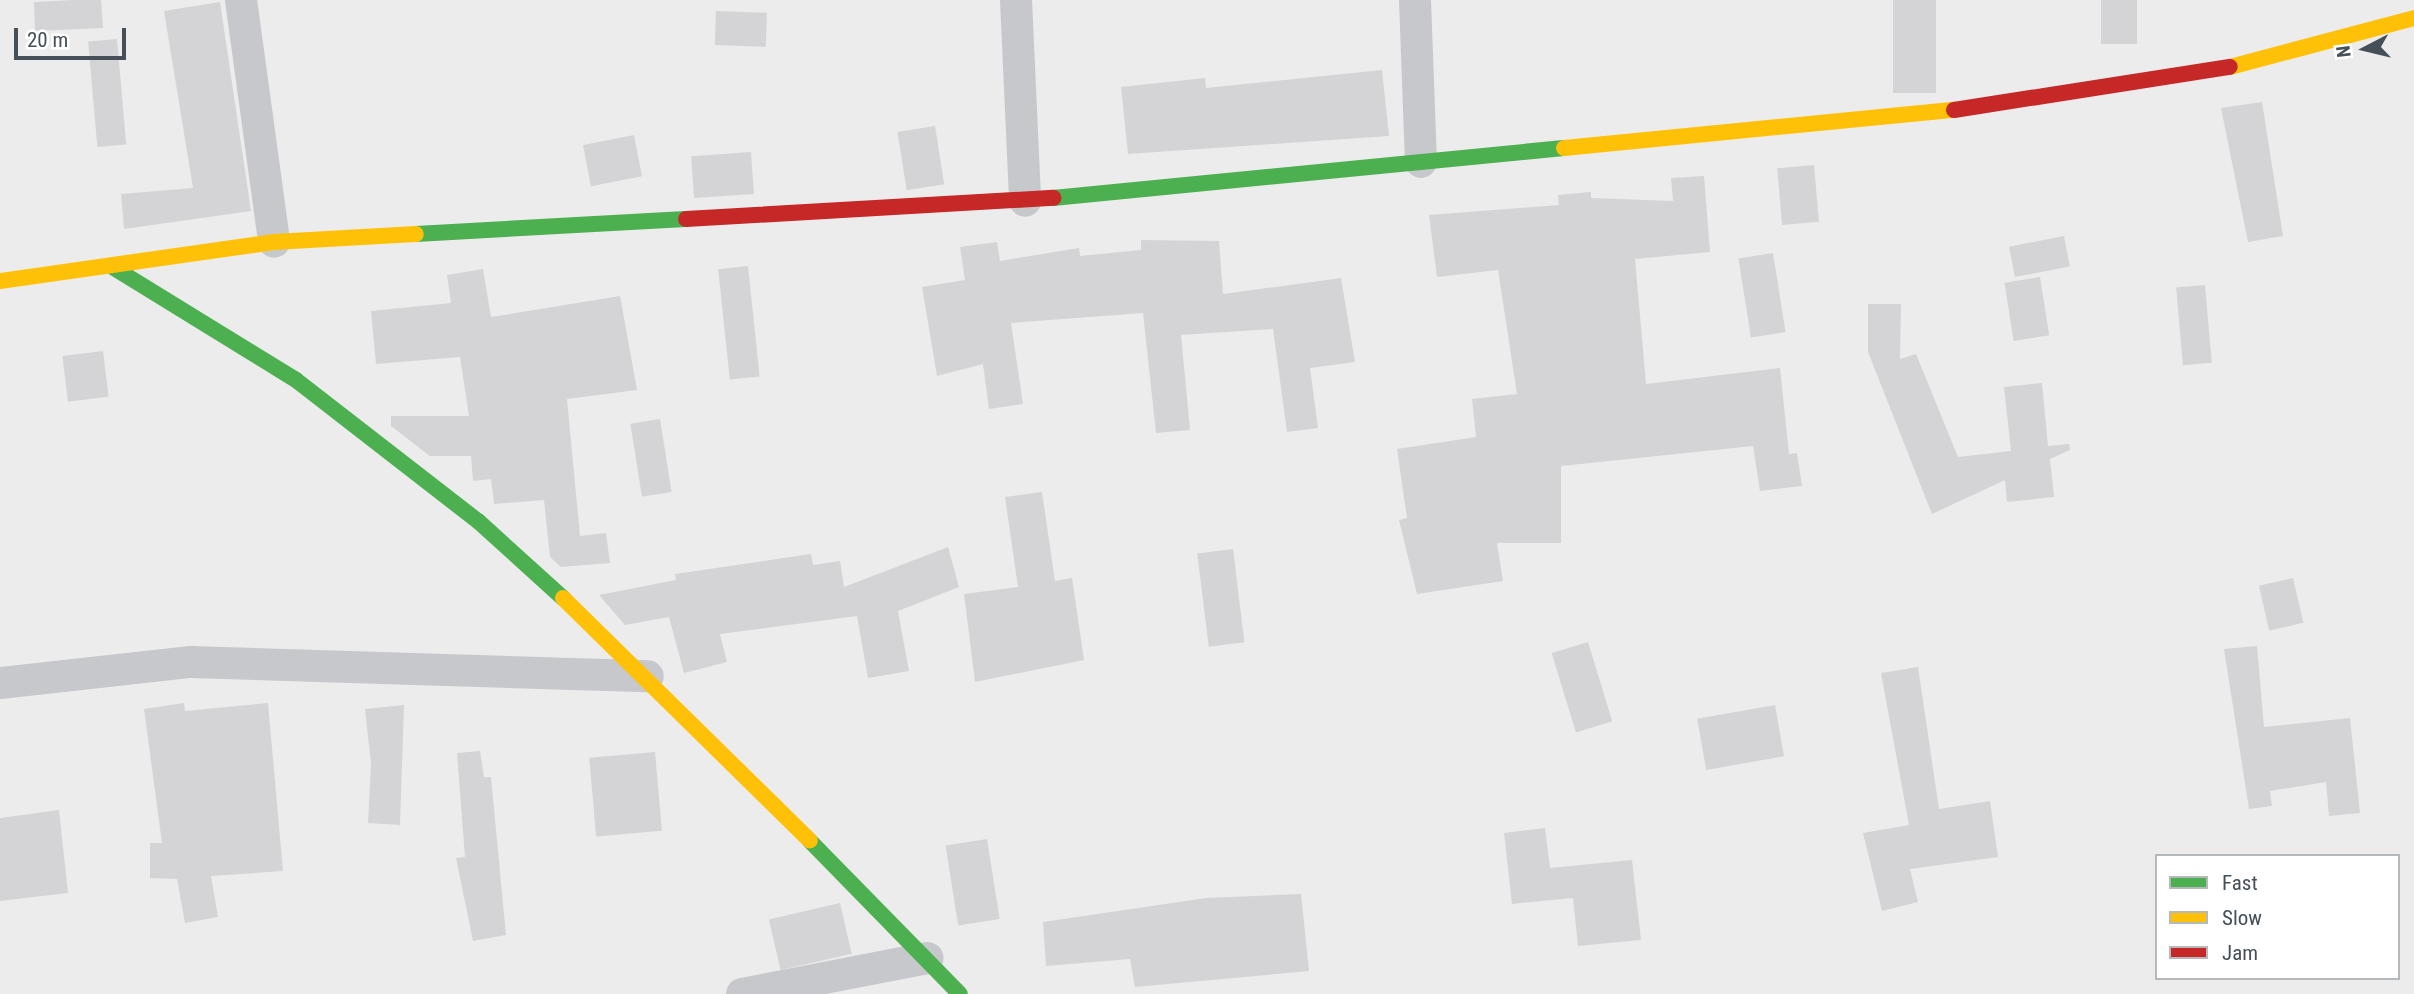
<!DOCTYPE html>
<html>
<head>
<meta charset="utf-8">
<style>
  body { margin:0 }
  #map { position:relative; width:2414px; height:994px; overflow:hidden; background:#edecec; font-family:"Roboto Condensed",sans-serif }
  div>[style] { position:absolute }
  .building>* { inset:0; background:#d4d4d6; transform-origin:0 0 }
  .street>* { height:32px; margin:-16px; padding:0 16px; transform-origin:16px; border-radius:16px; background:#c6c8cb }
  .fast>* { height:16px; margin:-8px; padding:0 8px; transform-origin:8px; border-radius:8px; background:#4caf50 }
  .slow>* { height:16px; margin:-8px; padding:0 8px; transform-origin:8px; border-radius:8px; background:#ffc107 }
  .jam>* { height:16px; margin:-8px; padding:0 8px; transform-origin:8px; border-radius:8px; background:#c62828 }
  span { translate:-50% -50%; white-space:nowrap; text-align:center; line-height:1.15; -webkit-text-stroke:5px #fff; paint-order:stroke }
  .legend { position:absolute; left:2155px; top:854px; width:245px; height:126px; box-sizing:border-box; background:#fff; border:2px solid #b5b9bc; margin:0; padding:9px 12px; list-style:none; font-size:21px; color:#454f57 }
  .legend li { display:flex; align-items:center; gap:14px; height:35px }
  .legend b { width:35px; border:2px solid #b5b9bc }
  .north { position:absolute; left:2330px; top:14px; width:70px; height:70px; -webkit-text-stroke:5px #fff; paint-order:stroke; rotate:263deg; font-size:19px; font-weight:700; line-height:28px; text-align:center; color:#454f57 }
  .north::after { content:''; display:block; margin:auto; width:24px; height:32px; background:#454f57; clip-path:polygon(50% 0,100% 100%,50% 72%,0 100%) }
  .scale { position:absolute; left:14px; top:28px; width:112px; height:32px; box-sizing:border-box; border:4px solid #454f57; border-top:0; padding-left:9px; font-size:21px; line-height:24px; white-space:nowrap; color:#454f57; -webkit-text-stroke:5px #fff; paint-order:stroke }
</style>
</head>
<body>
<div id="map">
  <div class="building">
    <div style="clip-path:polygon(74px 0,101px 0,103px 28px,35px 31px,34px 2px)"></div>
    <div style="left:1893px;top:0;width:43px;height:93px"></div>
    <div style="left:2101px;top:0;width:36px;height:44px"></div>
    <div style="clip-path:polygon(220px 2px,251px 211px,124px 229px,121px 194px,193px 188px,164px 11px)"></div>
    <div style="left:716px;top:11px;width:51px;height:34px;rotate:2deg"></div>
    <div style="left:117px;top:39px;width:106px;height:29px;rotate:85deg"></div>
    <div style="clip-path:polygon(1382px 70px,1389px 136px,1128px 154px,1121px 87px,1205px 78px,1206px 88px)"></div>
    <div style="clip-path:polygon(2262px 102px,2283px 236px,2248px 242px,2221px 108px)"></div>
    <div style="left:935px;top:126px;width:59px;height:38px;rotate:81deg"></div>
    <div style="left:634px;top:135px;width:42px;height:52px;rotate:79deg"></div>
    <div style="left:751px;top:152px;width:42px;height:60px;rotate:86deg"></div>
    <div style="left:1814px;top:165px;width:57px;height:37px;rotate:85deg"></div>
    <div style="clip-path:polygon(1704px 176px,1710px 252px,1635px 259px,1646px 384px,1780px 368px,1789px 454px,1797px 453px,1802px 486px,1760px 491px,1753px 446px,1561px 466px,1561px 543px,1497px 543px,1503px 581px,1417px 594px,1399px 520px,1407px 518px,1397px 449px,1476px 437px,1472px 399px,1517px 394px,1498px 270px,1437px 277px,1429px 215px,1559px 205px,1558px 195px,1591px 192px,1591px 198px,1673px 201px,1671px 178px)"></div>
    <div style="left:2064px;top:236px;width:31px;height:56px;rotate:79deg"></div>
    <div style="clip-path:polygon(1141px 240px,1219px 241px,1223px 294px,1341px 278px,1355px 362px,1310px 368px,1318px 428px,1287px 432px,1273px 329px,1181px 335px,1190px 430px,1156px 433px,1143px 313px,1011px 323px,1023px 404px,989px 409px,983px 364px,937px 376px,922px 287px,965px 280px,960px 247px,997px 242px,1000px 261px,1079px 248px,1080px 256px,1141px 250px)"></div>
    <div style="left:1773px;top:253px;width:80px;height:35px;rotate:81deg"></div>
    <div style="left:748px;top:266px;width:111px;height:30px;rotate:84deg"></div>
    <div style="clip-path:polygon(483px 269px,491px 317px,620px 296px,637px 390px,567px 399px,580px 536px,606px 533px,610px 563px,561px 567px,550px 557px,544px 500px,494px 504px,491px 479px,473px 481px,471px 456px,430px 456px,391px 426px,391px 416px,469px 416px,460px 357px,376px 364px,371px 311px,451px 303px,447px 275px)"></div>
    <div style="left:2040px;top:277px;width:59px;height:36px;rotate:81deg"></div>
    <div style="left:2205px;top:285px;width:78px;height:29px;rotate:85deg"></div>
    <div style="clip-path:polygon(1868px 304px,1901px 304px,1900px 359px,1916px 354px,1958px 457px,2011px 451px,2004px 387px,2042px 383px,2048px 446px,2069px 444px,2070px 450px,2050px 459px,2054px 497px,2007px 502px,2005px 480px,1932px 514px,1868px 352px)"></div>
    <div style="left:103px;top:351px;width:46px;height:41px;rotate:83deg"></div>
    <div style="left:660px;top:419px;width:74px;height:30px;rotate:81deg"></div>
    <div style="clip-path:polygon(1042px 492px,1055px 581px,1072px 578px,1084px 660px,975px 682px,964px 594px,1018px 587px,1005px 497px)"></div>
    <div style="clip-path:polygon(948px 547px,959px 587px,898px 611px,909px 671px,868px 678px,857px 616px,720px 634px,727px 662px,684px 673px,669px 617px,625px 625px,599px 595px,676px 580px,675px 574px,811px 554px,813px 565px,840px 561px,844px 587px)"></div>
    <div style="left:1233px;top:549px;width:94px;height:36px;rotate:83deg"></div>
    <div style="left:2293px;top:578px;width:46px;height:35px;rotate:77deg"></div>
    <div style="left:1588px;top:642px;width:83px;height:38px;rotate:73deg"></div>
    <div style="clip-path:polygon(2257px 646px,2264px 727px,2350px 718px,2360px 813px,2329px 816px,2326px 782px,2270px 791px,2272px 806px,2249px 809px,2224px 649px)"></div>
    <div style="clip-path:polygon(1918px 667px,1939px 809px,1990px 801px,1998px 857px,1910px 869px,1918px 902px,1882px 911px,1863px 833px,1909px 825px,1881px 673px)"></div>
    <div style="clip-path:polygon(184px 703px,185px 711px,268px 703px,283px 871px,211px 876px,218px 917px,185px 923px,177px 879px,150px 878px,150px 843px,162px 843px,144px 709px)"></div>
    <div style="clip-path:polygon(404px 705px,400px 825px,368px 823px,371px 764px,365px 709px)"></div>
    <div style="left:1775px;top:705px;width:52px;height:79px;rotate:80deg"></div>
    <div style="clip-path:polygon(480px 751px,484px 777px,491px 777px,506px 935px,473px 941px,456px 858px,465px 857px,457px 753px)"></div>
    <div style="left:655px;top:752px;width:79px;height:66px;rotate:85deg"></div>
    <div style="clip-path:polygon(59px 810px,68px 893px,0 901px,0 818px)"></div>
    <div style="clip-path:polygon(1545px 828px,1550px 868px,1632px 860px,1641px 940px,1578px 946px,1573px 898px,1512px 904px,1504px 833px)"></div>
    <div style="left:987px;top:839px;width:81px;height:42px;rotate:81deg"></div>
    <div style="clip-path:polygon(1301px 894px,1309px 971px,1135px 987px,1130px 959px,1046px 966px,1043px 922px,1206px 898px)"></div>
    <div style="left:840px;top:903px;width:52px;height:73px;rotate:77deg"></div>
  </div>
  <div class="street">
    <div style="left:241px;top:0;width:244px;rotate:82.2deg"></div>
    <div style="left:1016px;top:0;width:201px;rotate:87.4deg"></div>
    <div style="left:1415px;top:0;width:162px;rotate:87.9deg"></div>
    <div style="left:0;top:683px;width:192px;rotate:-6.3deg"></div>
    <div style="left:191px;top:662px;width:457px;rotate:1.8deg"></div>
    <div style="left:742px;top:994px;width:189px;rotate:-11deg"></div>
  </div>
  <div class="fast">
    <div style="left:1053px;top:198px;width:513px;rotate:-5.59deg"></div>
    <div style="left:416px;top:234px;width:270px;rotate:-3.2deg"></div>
    <div style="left:114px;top:268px;width:214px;rotate:31.6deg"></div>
    <div style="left:296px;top:380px;width:230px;rotate:37.8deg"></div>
    <div style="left:478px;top:521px;width:115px;rotate:42.2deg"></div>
    <div style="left:810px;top:841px;width:214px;rotate:45.6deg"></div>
  </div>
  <div class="slow">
    <div style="left:2230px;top:67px;width:190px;rotate:-14.9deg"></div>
    <div style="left:1564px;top:148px;width:392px;rotate:-5.6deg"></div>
    <div style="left:0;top:281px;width:277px;rotate:-8.1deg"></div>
    <div style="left:274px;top:242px;width:142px;rotate:-3.2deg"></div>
    <div style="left:563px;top:598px;width:346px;rotate:44.5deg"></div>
  </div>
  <div class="jam">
    <div style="left:1954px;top:110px;width:279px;rotate:-8.9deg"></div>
    <div style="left:686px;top:219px;width:368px;rotate:-3.3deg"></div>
  </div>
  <ul class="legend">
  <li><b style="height:9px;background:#4caf50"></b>Fast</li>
  <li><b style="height:9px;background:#ffc107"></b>Slow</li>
  <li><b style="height:9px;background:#c62828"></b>Jam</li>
  </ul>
  <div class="north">N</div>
  <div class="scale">20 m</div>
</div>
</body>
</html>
